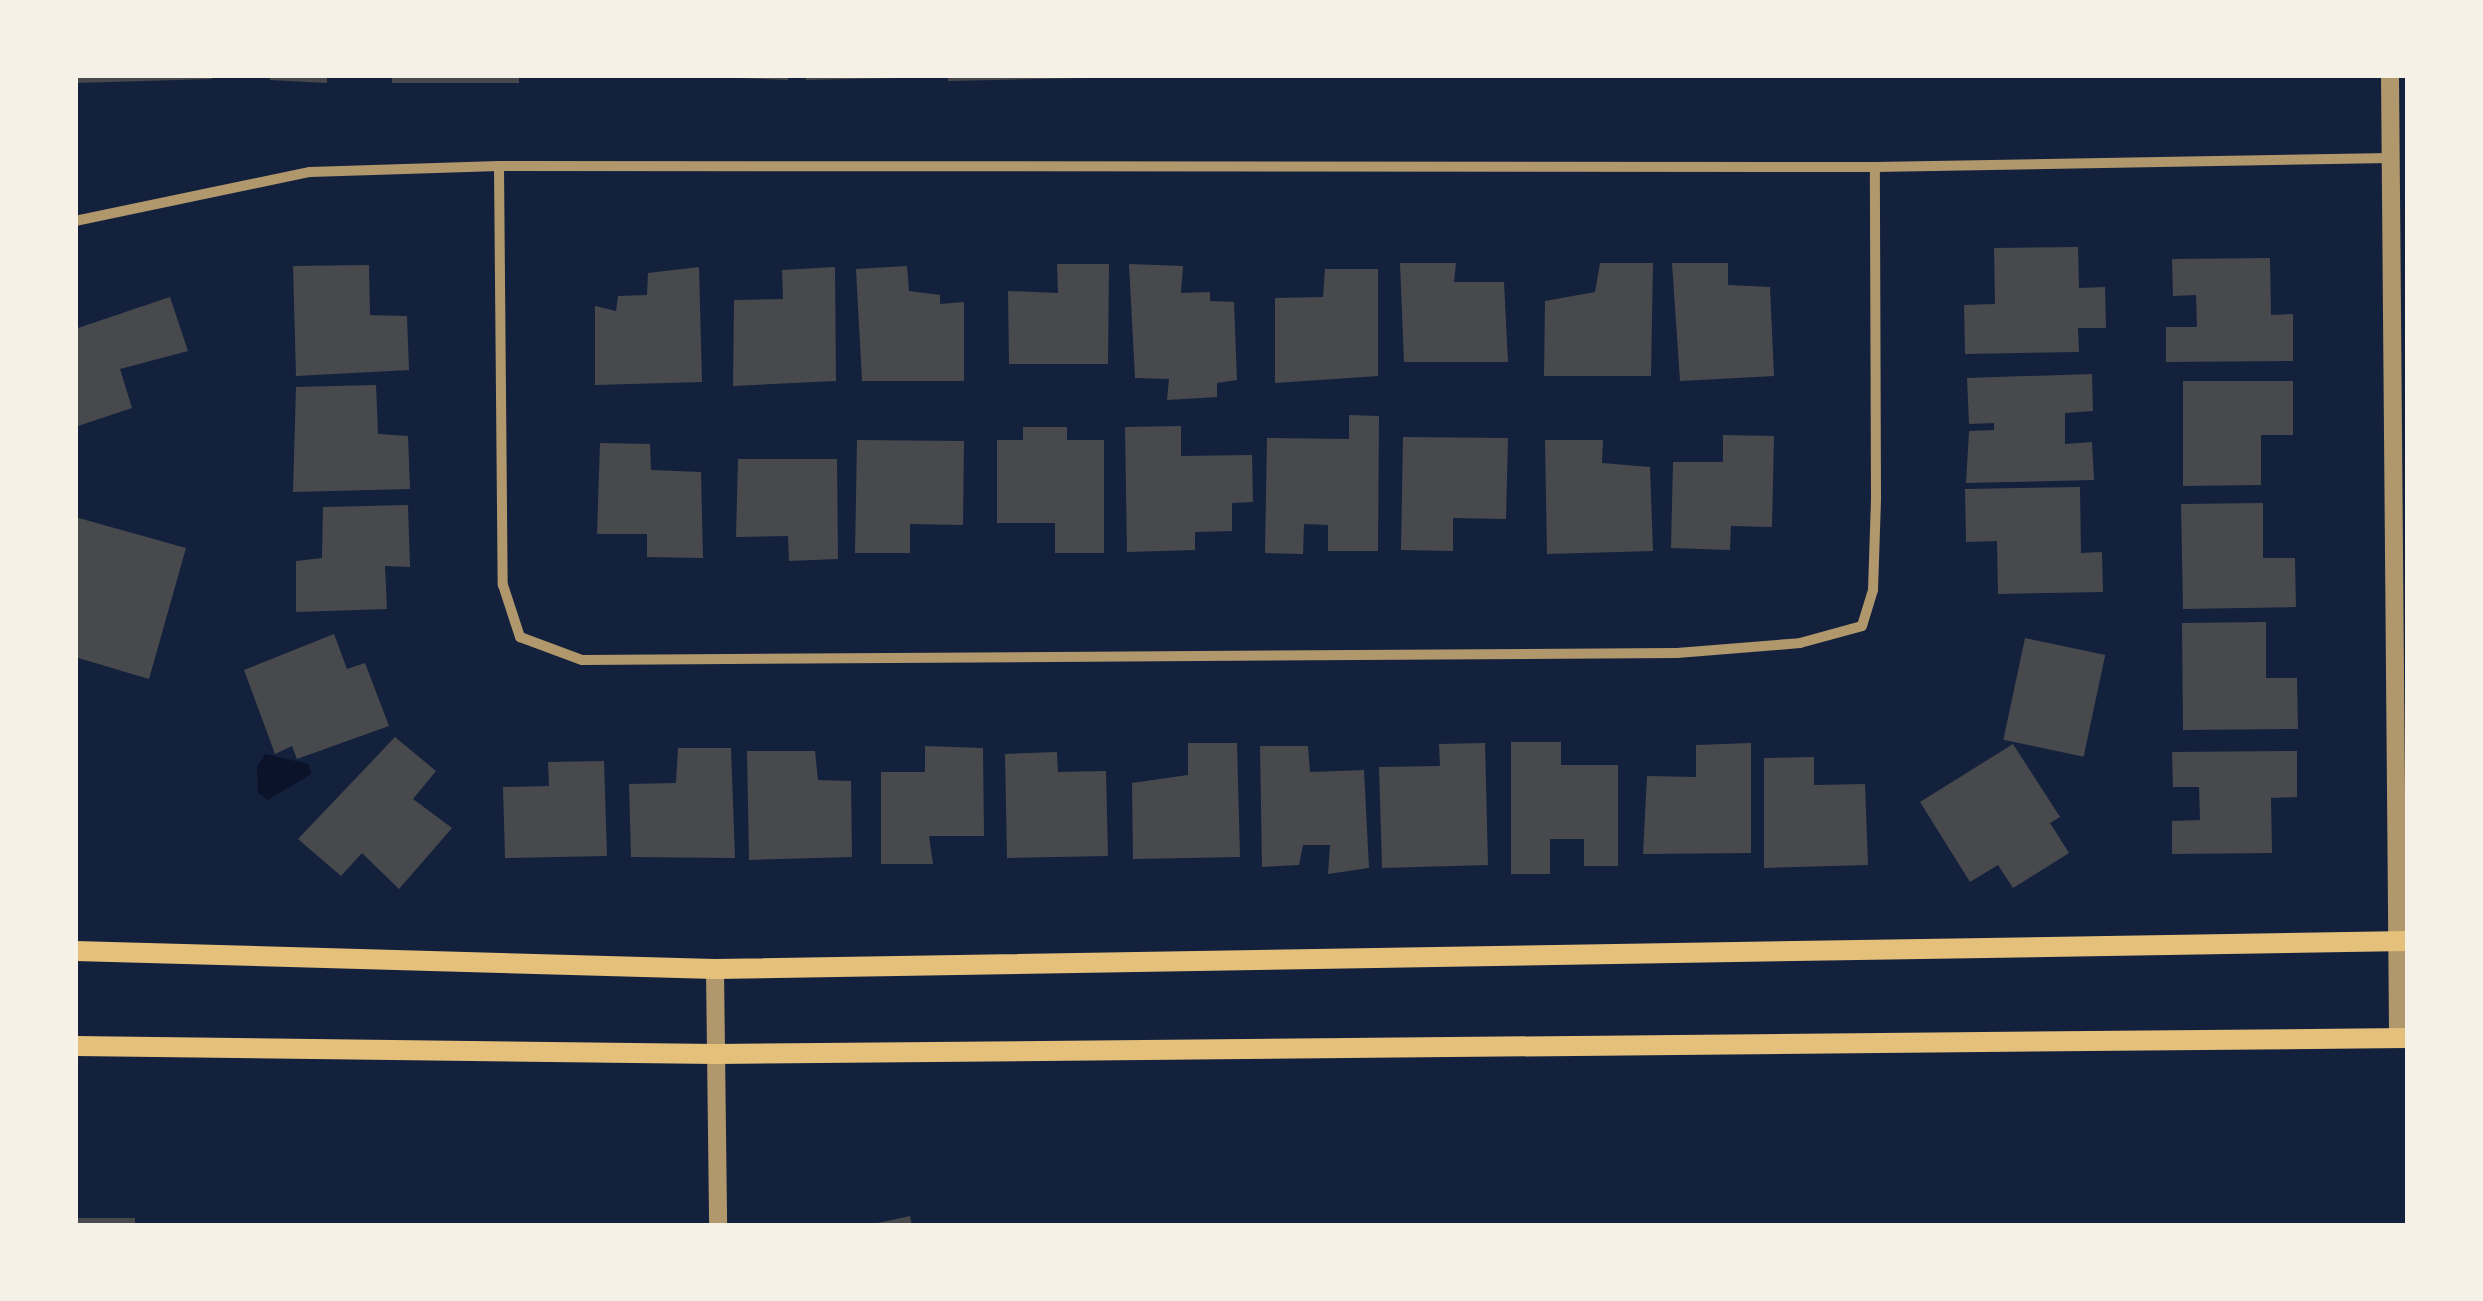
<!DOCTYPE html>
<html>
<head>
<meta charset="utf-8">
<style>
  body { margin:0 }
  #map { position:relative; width:2483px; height:1301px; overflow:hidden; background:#14213d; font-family:"IBM Plex Sans",sans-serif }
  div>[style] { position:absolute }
  .water>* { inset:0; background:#0b132b }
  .building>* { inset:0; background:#48494c; transform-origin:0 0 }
  .minor>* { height:10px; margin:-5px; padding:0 5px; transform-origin:5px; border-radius:5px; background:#b1986c }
  .tertiary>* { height:18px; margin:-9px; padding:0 9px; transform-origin:9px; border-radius:9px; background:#b1986c }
  .secondary>* { height:20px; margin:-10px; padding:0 10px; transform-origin:10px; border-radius:10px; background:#e5c07b }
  span { translate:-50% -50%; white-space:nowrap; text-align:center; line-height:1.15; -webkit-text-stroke:8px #f6f1e7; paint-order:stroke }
  .frame { position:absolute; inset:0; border:78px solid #f6f1e7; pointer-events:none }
</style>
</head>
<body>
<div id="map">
  <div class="water">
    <div style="clip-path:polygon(265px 754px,309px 764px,311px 774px,268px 800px,258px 793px,257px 767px)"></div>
  </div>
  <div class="building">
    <div style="clip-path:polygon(75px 75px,212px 75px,212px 79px,75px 83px)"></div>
    <div style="clip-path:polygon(270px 75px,327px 75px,327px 83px,270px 80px)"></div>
    <div style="left:392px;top:75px;width:127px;height:8px"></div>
    <div style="clip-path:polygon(740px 75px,787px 75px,788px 80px,740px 78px)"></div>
    <div style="clip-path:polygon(805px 75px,895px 75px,895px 78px,806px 80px)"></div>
    <div style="clip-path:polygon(948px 75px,1083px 75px,1083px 78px,948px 81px)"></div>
    <div style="clip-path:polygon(2078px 247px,2079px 288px,2105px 287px,2106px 328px,2078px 328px,2079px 352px,1965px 354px,1964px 305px,1995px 304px,1994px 248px)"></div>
    <div style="clip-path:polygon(2270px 258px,2271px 315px,2293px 314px,2293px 361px,2166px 362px,2166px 327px,2197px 327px,2196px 295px,2173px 296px,2172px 259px)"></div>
    <div style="clip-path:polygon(1400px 263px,1456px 263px,1454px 282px,1504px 282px,1508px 362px,1404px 362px)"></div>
    <div style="clip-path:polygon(1600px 263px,1653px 263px,1651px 376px,1544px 376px,1545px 301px,1595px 292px)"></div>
    <div style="clip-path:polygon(1672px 263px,1728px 263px,1728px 285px,1770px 287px,1774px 376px,1680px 381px)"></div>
    <div style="clip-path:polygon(1057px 264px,1109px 264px,1108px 364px,1009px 364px,1008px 291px,1058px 293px)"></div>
    <div style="clip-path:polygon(1129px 264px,1183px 266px,1181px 293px,1210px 292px,1210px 301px,1234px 302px,1237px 380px,1217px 383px,1217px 397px,1167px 400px,1169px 379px,1135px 378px)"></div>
    <div style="clip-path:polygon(369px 265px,370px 315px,407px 316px,409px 370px,296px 376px,293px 266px)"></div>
    <div style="clip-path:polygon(907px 266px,909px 291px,940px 295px,940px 304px,964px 302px,964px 381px,862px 381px,856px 269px)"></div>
    <div style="clip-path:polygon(699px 267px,702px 382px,595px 385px,595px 306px,616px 311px,618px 296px,647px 295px,648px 273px)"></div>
    <div style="clip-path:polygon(835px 267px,836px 381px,733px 386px,734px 300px,783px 299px,782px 270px)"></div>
    <div style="clip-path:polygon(1325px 269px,1378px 269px,1378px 376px,1275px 383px,1275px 298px,1323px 297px)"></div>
    <div style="clip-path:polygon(170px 297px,188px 351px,120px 369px,132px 408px,75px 427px,75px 329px)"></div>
    <div style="clip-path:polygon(2092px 374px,2093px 411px,2065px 413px,2065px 444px,2092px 442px,2094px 480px,1966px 483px,1969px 431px,1994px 430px,1994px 423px,1969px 424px,1967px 378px)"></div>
    <div style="clip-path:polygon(2183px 381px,2293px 381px,2293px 435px,2261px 435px,2261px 485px,2183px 486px)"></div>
    <div style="clip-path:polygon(376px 385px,378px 434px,408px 436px,410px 489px,293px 492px,296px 387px)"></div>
    <div style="clip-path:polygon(1349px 415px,1379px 416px,1378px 551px,1328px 551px,1328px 525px,1304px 524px,1303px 554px,1265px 553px,1267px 438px,1349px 439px)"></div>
    <div style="clip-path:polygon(1181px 426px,1181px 456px,1252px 455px,1253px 502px,1232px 503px,1232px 531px,1195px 532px,1195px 550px,1127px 552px,1125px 427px)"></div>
    <div style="clip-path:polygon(1023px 427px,1067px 427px,1067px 440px,1104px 440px,1104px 553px,1055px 553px,1055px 523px,997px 523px,997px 440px,1023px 440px)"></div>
    <div style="clip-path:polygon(1723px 435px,1774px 436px,1772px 527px,1731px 526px,1730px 550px,1671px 548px,1673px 462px,1723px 462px)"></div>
    <div style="clip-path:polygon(1403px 437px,1508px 438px,1506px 519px,1453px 518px,1453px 551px,1401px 550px)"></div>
    <div style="clip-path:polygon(857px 440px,964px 441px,963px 525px,910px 524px,910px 553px,855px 553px)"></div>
    <div style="clip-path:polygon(1545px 440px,1603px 440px,1602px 463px,1650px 467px,1653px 551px,1547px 554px)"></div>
    <div style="clip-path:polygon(600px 443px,650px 444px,651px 470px,701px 472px,703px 558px,647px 557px,647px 534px,597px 534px)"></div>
    <div style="clip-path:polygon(738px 459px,837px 459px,838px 559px,789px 561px,788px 536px,736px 537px)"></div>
    <div style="clip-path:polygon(2080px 487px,2081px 553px,2102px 552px,2103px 592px,1998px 594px,1997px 541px,1966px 542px,1965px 489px)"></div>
    <div style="clip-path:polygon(2263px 503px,2263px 558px,2295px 558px,2296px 607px,2183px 609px,2181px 504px)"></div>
    <div style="clip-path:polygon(408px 505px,410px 567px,385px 566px,387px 609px,296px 612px,296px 561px,322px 558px,323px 507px)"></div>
    <div style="clip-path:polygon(75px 517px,186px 548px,149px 679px,75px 657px)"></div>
    <div style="clip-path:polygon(2266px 622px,2266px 678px,2297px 678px,2298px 729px,2183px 730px,2182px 623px)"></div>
    <div style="clip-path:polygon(334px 634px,347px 669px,365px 663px,389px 726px,297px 759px,292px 746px,275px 754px,244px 670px)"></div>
    <div style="left:2025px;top:638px;width:82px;height:104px;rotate:12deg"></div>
    <div style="clip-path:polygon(395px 737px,436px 771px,413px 799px,452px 828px,399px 889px,362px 853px,341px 876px,298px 839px)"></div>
    <div style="clip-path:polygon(1511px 742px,1561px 742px,1561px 765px,1618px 765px,1618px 866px,1584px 866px,1584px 839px,1550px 839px,1550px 874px,1511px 874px)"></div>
    <div style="clip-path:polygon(1188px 743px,1237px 743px,1240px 857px,1133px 859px,1132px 783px,1188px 775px)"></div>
    <div style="clip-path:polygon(1485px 743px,1488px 865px,1382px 868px,1379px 767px,1440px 766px,1439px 744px)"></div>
    <div style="clip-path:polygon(1751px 743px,1751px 853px,1643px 854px,1647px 776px,1696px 777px,1696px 745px)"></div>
    <div style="clip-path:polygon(2013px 744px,2060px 817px,2050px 823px,2069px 853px,2013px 888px,1998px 865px,1970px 882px,1920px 802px)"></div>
    <div style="clip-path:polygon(925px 746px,983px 748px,984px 836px,929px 836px,933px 864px,881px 864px,881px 772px,925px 772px)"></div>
    <div style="clip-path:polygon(1260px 746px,1308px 746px,1310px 772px,1364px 770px,1369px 868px,1328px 874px,1330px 845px,1303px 845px,1299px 865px,1262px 867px)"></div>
    <div style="clip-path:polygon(678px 748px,731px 748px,735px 858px,631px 857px,629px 784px,676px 783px)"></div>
    <div style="clip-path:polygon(747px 751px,815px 751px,818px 780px,851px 781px,852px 857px,749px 860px)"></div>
    <div style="clip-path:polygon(2297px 751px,2297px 797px,2271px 798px,2272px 853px,2172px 854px,2172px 821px,2200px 820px,2199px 787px,2173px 787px,2172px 752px)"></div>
    <div style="clip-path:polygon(1057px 752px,1058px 772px,1106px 771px,1108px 856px,1007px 858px,1005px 754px)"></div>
    <div style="clip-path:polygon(1814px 757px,1814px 785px,1865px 784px,1868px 865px,1764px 868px,1764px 758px)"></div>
    <div style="clip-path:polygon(604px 761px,607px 856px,505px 858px,503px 787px,549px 786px,548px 762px)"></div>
    <div style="clip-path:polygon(910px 1216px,912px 1226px,873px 1226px,873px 1224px)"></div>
    <div style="left:135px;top:1218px;width:8px;height:60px;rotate:90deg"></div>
  </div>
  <div class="minor">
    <div style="left:499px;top:166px;width:419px;rotate:89.5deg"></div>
    <div style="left:503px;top:585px;width:55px;rotate:71.9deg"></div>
    <div style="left:520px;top:637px;width:66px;rotate:20.4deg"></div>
    <div style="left:582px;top:660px;width:1095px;rotate:-0.37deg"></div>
    <div style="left:1677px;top:653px;width:123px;rotate:-4.6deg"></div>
    <div style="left:1800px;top:643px;width:64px;rotate:-15.3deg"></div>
    <div style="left:1862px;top:626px;width:38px;rotate:-73deg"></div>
    <div style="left:1873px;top:590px;width:92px;rotate:-88.1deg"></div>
    <div style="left:1876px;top:498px;width:331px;rotate:-90.2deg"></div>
    <div style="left:75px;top:221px;width:240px;rotate:-11.8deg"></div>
    <div style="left:310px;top:172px;width:189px;rotate:-1.8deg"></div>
    <div style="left:499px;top:166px;width:1376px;rotate:0.04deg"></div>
    <div style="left:1875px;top:167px;width:515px;rotate:-1deg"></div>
  </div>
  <div class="tertiary">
    <div style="left:2390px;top:75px;width:963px;rotate:89.52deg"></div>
    <div style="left:715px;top:969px;width:257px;rotate:89.3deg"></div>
  </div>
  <div class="secondary">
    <div style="left:75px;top:951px;width:640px;rotate:1.61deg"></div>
    <div style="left:715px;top:969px;width:1693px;rotate:-0.95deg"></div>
    <div style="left:75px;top:1046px;width:641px;rotate:0.72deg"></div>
    <div style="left:716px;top:1054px;width:1692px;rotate:-0.54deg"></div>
  </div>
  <div class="frame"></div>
</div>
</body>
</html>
